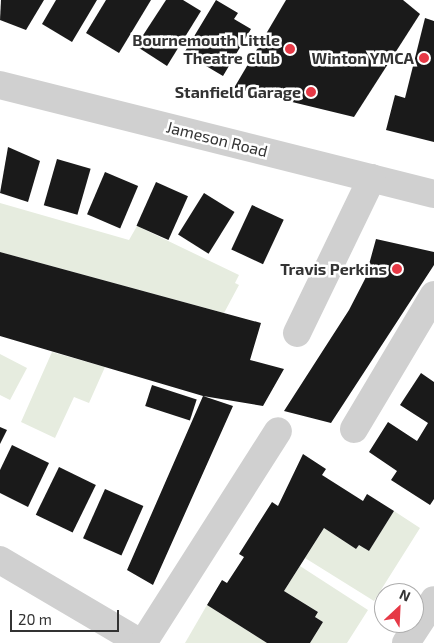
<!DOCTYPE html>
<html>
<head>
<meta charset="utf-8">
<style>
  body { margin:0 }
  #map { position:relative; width:434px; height:643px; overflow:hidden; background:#fff; font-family:"Exo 2",sans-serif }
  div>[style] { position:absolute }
  .green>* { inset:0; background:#e6ecdf }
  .building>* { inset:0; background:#1a1a1a; transform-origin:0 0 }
  .minor>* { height:28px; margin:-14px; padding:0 14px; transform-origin:14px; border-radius:14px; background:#d0d0d0 }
  .dots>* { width:14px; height:14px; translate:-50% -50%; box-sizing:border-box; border:2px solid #fff; border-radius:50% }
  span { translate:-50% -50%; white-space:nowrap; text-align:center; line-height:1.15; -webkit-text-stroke:5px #fff; paint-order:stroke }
  .poi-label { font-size:16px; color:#333; font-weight:700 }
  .right { translate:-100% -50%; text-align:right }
  .street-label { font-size:16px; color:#333 }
  .north { position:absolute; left:374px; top:583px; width:50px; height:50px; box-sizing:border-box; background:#fff; border:1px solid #adadad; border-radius:50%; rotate:25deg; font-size:14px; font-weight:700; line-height:20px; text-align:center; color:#333 }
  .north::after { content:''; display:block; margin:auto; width:18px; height:22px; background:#e63946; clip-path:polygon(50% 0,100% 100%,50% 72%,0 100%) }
  .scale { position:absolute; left:10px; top:610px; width:109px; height:22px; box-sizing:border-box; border:2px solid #333; border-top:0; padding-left:6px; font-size:15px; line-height:18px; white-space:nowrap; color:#333; -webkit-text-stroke:4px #fff; paint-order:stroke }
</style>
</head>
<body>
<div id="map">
  <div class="green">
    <div style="clip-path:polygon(0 203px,129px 240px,137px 226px,239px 275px,235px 283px,239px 285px,224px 313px,0 252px)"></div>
    <div style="clip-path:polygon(52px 352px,105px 367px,89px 403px,74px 397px,55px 438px,21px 422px)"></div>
    <div style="clip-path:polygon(0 354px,27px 368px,10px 400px,0 395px)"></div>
    <div style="clip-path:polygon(394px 511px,420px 528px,374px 601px,305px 558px,324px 528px,356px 549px,359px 545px,369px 551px)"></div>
    <div style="clip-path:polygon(300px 566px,368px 610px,347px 643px,310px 643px,323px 622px,315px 617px,318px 612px,284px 591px)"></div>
    <div style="clip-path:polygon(207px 605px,267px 643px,185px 643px)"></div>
  </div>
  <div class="building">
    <div style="clip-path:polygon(1px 0,44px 0,26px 30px,0 20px)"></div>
    <div style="clip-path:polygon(56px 0,97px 0,72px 42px,42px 24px)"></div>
    <div style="clip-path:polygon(106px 0,151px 0,119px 53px,86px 33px)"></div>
    <div style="clip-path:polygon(166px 0,183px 0,201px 11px,167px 66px,136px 46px)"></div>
    <div style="clip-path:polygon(216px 0,238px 13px,234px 19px,251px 29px,223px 76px,184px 53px)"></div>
    <div style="clip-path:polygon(286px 0,403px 0,420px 14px,354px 117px,234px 88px)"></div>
    <div style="clip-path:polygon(425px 18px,434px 21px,434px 142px,386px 130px,395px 95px,405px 98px)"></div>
    <div style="clip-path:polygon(8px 147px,40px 161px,28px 202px,0 193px)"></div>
    <div style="left:57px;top:159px;width:35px;height:48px;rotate:16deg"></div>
    <div style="left:105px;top:172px;width:36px;height:46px;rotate:23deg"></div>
    <div style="left:156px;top:182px;width:35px;height:48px;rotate:24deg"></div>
    <div style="left:204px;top:193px;width:36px;height:49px;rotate:32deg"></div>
    <div style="left:252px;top:205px;width:35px;height:49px;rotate:25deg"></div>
    <div style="clip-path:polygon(376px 239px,434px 252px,434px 265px,331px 423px,284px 411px,349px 310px,365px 279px)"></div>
    <div style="clip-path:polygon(0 252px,261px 323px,250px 360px,284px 369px,263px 406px,203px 396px,233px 406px,153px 585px,127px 570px,203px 396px,0 336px)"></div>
    <div style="clip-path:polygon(421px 373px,434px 382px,434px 499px,430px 505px,391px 480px,397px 471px,369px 452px,388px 422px,417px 441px,428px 423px,400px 405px)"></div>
    <div style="left:152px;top:385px;width:47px;height:22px;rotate:18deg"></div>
    <div style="clip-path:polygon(0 427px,7px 430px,0 444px)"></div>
    <div style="clip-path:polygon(12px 445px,49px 463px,28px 507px,0 493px,0 470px)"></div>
    <div style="clip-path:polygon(303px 454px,326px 469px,322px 475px,363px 501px,367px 494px,394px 511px,369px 551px,359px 545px,356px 549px,324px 528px,284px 591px,318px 612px,315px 617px,323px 622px,310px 643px,267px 643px,207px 605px,222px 580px,227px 583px,244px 557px,239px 554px,272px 502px,278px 506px)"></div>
    <div style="left:59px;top:467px;width:41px;height:53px;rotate:26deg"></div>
    <div style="left:105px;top:489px;width:42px;height:54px;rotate:24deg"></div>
  </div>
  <div class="minor">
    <div style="left:0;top:85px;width:447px;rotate:14.1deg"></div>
    <div style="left:297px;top:333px;width:172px;rotate:-64.2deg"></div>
    <div style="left:354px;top:429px;width:156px;rotate:-59.2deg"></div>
    <div style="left:0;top:560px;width:164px;rotate:30.5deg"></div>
    <div style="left:143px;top:643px;width:251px;rotate:-57.5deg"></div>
    <div style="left:406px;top:643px;width:51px;rotate:-56.9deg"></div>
  </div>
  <div class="dots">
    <div style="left:290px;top:49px;background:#e63946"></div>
    <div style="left:424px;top:58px;background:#e63946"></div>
    <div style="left:311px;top:92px;background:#e63946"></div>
    <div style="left:397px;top:269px;background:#e63946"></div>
  </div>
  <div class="poi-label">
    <span class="right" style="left:280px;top:49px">Bournemouth Little<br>Theatre Club</span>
    <span class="right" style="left:414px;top:58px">Winton YMCA</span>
    <span class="right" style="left:301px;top:92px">Stanfield Garage</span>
    <span class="right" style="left:387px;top:269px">Travis Perkins</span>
  </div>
  <div class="street-label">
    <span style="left:217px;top:139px;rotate:14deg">Jameson Road</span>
  </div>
  <div class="north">N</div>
  <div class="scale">20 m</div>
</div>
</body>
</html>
